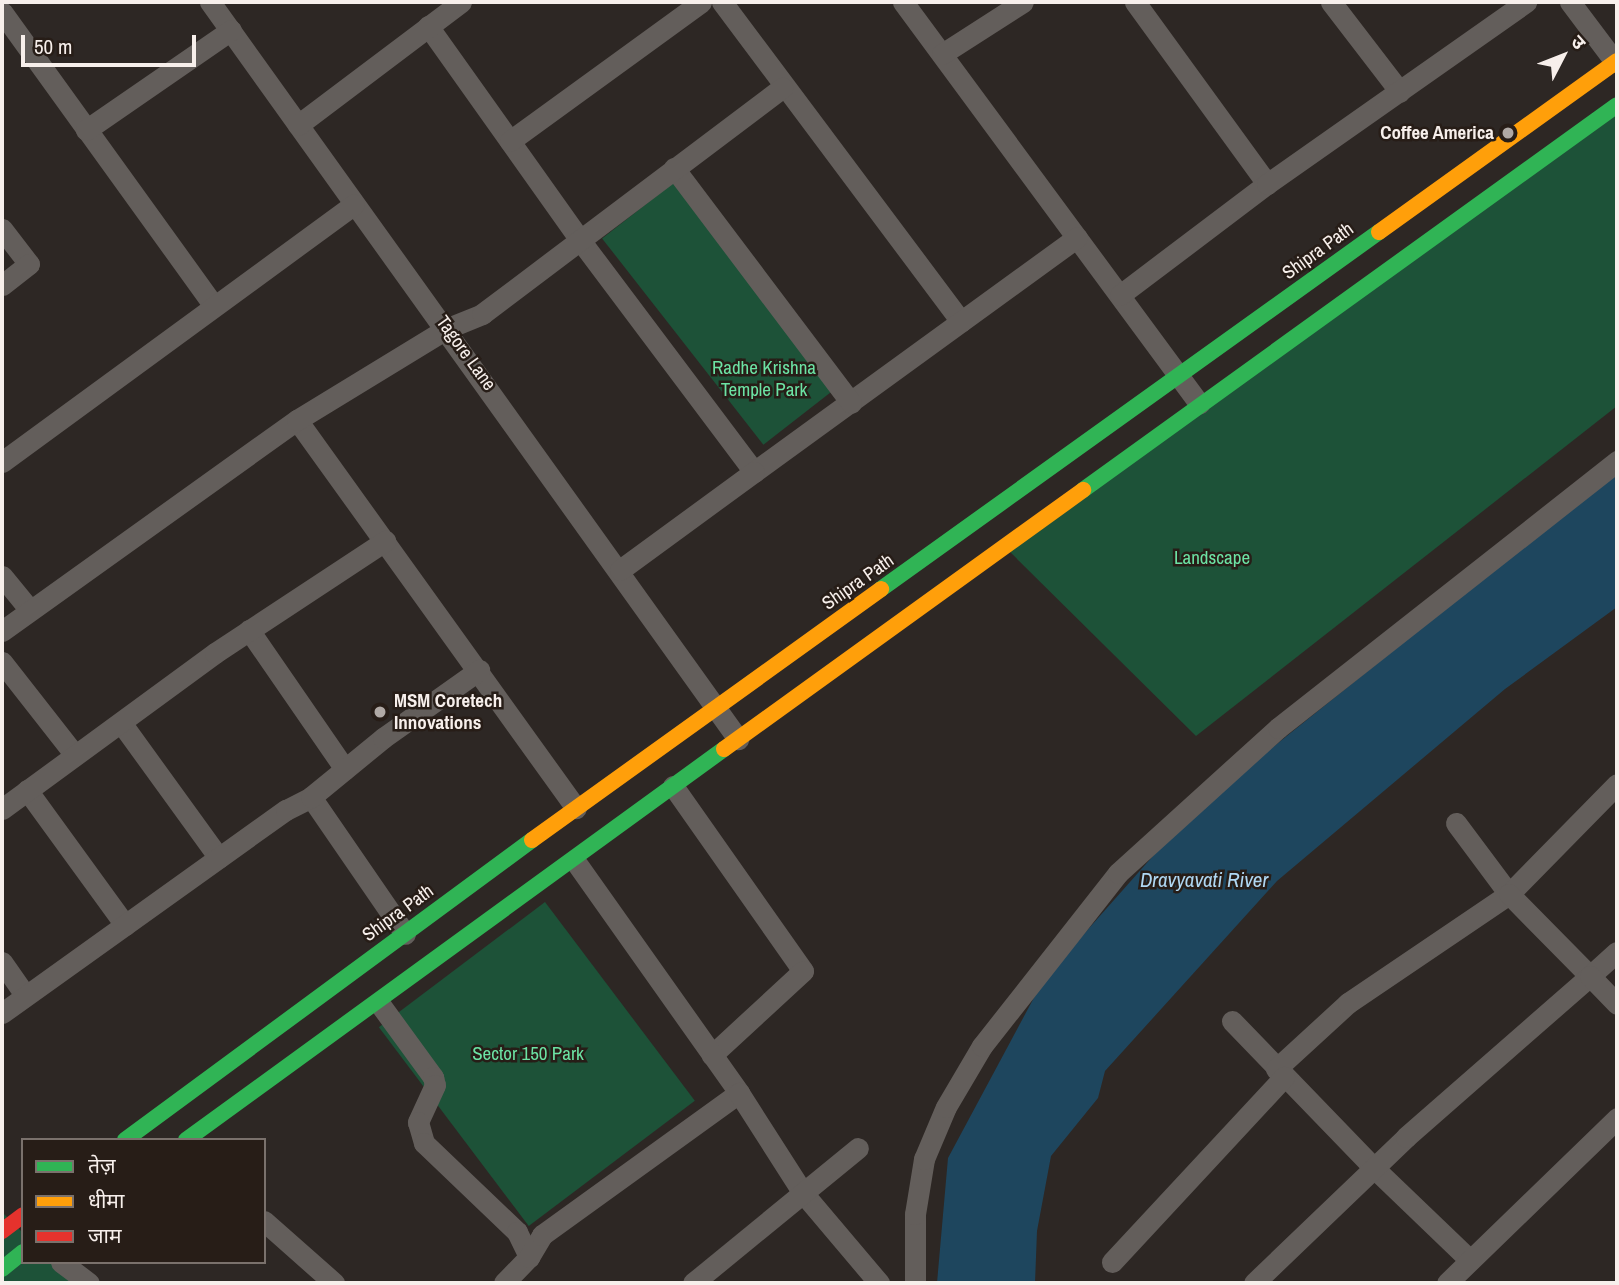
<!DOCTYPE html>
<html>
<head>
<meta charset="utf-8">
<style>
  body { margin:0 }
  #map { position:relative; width:1619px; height:1285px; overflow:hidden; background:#2d2724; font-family:"Archivo Narrow","Noto Sans Devanagari",sans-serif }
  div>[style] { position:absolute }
  .green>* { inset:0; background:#1d5238; transform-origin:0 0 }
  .water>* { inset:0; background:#1e465e }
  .street>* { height:21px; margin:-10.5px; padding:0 10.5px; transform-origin:10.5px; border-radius:10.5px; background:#635e5b }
  .fast>* { height:16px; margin:-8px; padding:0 8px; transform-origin:8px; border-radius:8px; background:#30b455 }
  .slow>* { height:16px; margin:-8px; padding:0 8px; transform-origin:8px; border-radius:8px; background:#ff9f0a }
  .jam>* { height:16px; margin:-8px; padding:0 8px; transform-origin:8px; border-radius:8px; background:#e5322d }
  .dots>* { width:19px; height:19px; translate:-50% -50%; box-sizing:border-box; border:4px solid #271d17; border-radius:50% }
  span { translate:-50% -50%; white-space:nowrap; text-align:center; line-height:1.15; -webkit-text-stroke:5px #271d17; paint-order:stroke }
  .poi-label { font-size:19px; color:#f7efeb; font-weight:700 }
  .right { translate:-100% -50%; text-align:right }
  .left { translate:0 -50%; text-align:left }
  .street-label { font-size:19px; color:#f7efeb }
  .park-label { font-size:19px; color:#6ce3a4 }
  .water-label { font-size:21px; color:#afd7f2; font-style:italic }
  .frame { position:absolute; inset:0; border:4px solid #f7efeb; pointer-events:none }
  .legend { position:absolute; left:21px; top:1138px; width:245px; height:126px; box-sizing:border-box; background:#271d17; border:2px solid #7a716c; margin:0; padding:9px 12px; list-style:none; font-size:21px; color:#f7efeb }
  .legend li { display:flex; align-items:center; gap:14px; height:35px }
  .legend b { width:35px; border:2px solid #7a716c }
  .north { position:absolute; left:1528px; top:21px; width:70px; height:70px; -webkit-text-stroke:5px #271d17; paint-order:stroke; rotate:48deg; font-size:19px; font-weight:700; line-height:28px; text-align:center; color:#f7efeb }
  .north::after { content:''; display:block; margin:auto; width:24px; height:32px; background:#f7efeb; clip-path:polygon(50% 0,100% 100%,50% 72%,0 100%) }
  .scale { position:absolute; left:21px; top:35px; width:175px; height:32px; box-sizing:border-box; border:4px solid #f7efeb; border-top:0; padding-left:9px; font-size:21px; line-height:24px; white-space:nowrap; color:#f7efeb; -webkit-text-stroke:5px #271d17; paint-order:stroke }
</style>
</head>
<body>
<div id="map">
  <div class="green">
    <div style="clip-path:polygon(1617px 102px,1617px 406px,1196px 736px,1005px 547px)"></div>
    <div style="left:673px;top:183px;width:262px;height:90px;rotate:52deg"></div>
    <div style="left:545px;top:902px;width:249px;height:208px;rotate:53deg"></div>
    <div style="clip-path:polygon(2px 1212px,23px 1233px,23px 1262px,61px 1262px,89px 1283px,2px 1283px)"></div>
  </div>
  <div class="water">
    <div style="clip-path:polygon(1617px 471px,1617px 607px,1505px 689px,1277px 881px,1105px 1071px,1098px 1098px,1051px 1156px,1037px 1231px,1035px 1283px,937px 1283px,948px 1158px,1044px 979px,1192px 812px)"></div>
  </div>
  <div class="street">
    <div style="left:210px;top:2px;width:907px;rotate:54.38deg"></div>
    <div style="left:722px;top:2px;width:399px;rotate:53.2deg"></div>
    <div style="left:903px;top:2px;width:499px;rotate:53.6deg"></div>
    <div style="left:1135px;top:2px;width:225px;rotate:54deg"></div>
    <div style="left:1331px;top:2px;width:113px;rotate:52.5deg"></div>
    <div style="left:1570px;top:2px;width:75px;rotate:53.1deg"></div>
    <div style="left:2px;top:12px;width:361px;rotate:54.2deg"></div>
    <div style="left:428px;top:26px;width:262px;rotate:54.6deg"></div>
    <div style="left:580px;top:240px;width:290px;rotate:53.1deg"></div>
    <div style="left:754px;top:472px;width:399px;rotate:-36deg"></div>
    <div style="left:942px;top:54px;width:96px;rotate:-32.7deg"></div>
    <div style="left:298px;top:125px;width:204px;rotate:-37deg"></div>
    <div style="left:86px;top:130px;width:176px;rotate:-34.6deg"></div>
    <div style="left:510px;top:141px;width:236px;rotate:-36deg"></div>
    <div style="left:674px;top:168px;width:294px;rotate:53deg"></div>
    <div style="left:2px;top:229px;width:44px;rotate:52.4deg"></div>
    <div style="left:29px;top:264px;width:34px;rotate:142deg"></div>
    <div style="left:1120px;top:295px;width:184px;rotate:-37.1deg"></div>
    <div style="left:1267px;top:184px;width:317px;rotate:-35.1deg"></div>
    <div style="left:297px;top:420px;width:478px;rotate:54.3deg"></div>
    <div style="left:2px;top:462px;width:436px;rotate:-36.2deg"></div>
    <div style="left:620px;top:570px;width:166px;rotate:-36.2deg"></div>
    <div style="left:2px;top:576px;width:43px;rotate:50.7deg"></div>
    <div style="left:249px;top:630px;width:169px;rotate:55.4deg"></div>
    <div style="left:2px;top:631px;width:363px;rotate:-35.6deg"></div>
    <div style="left:297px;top:420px;width:177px;rotate:-31.4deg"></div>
    <div style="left:448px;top:328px;width:37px;rotate:-22deg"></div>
    <div style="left:482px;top:314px;width:376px;rotate:-37deg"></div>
    <div style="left:2px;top:662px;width:118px;rotate:51.9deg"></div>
    <div style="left:122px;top:724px;width:165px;rotate:54.1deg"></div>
    <div style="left:673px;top:786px;width:226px;rotate:54.9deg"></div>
    <div style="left:803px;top:971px;width:124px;rotate:137.3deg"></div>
    <div style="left:27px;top:790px;width:167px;rotate:54deg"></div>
    <div style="left:311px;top:797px;width:166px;rotate:55.5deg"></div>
    <div style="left:2px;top:809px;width:264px;rotate:-36.2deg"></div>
    <div style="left:215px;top:653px;width:204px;rotate:-33.4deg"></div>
    <div style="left:1456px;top:823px;width:89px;rotate:53.3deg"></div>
    <div style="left:1509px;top:894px;width:154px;rotate:-45.5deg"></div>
    <div style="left:575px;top:861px;width:284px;rotate:54.7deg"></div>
    <div style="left:2px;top:962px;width:40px;rotate:55.1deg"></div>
    <div style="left:379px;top:1003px;width:92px;rotate:53.9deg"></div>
    <div style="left:433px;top:1077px;width:8px;rotate:76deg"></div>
    <div style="left:435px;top:1085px;width:41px;rotate:114.7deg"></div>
    <div style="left:418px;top:1122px;width:22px;rotate:74deg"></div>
    <div style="left:424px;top:1143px;width:129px;rotate:43.7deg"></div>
    <div style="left:517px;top:1232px;width:28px;rotate:64deg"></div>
    <div style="left:529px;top:1257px;width:36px;rotate:134deg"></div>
    <div style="left:2px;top:1013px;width:349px;rotate:-35.6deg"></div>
    <div style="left:286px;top:810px;width:28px;rotate:-27deg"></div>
    <div style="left:311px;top:797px;width:93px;rotate:-39.3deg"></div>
    <div style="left:383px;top:738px;width:118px;rotate:-35.3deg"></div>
    <div style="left:1232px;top:1021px;width:204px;rotate:46deg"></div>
    <div style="left:1374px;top:1168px;width:133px;rotate:43.8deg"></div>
    <div style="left:1276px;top:1069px;width:98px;rotate:-42.5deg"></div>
    <div style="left:1348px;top:1003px;width:194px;rotate:-34.1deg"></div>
    <div style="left:1509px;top:894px;width:115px;rotate:45.4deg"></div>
    <div style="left:1590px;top:976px;width:36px;rotate:-42deg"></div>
    <div style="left:264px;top:1221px;width:94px;rotate:41.5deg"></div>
    <div style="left:529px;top:1257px;width:26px;rotate:-59deg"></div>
    <div style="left:542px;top:1235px;width:243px;rotate:-35.8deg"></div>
    <div style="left:739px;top:1093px;width:119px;rotate:57.4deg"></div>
    <div style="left:803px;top:1193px;width:118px;rotate:49.8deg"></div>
    <div style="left:61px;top:1262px;width:35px;rotate:37deg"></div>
    <div style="left:1112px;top:1262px;width:253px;rotate:-47.1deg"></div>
    <div style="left:693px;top:1283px;width:213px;rotate:-39.3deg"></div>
    <div style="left:915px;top:1283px;width:69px;rotate:-90deg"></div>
    <div style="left:915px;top:1214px;width:56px;rotate:-80.7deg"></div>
    <div style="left:924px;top:1159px;width:56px;rotate:-67.1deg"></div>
    <div style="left:946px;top:1107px;width:71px;rotate:-59.5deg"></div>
    <div style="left:982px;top:1046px;width:220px;rotate:-51.8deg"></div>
    <div style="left:1118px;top:873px;width:216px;rotate:-42.2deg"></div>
    <div style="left:1278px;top:728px;width:432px;rotate:-38.2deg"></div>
    <div style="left:1254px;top:1283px;width:211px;rotate:-43.8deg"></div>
    <div style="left:1406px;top:1137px;width:244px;rotate:-41.2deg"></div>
    <div style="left:1590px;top:976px;width:39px;rotate:46deg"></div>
    <div style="left:1447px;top:1283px;width:237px;rotate:-44.1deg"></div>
  </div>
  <div class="fast">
    <div style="left:1083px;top:490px;width:658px;rotate:-35.79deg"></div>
    <div style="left:881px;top:589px;width:613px;rotate:-35.64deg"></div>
    <div style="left:125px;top:1140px;width:506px;rotate:-36.39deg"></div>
    <div style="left:186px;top:1140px;width:665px;rotate:-36.01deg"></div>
    <div style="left:2px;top:1269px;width:27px;rotate:-39deg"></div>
  </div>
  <div class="slow">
    <div style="left:1379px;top:232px;width:293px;rotate:-35.7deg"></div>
    <div style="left:724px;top:749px;width:443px;rotate:-35.8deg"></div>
    <div style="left:532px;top:840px;width:430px;rotate:-35.7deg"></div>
  </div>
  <div class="jam">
    <div style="left:2px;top:1231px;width:26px;rotate:-37deg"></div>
  </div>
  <div class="dots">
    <div style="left:1508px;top:133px;background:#b0a9a5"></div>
    <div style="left:380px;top:712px;background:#b0a9a5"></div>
  </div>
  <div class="poi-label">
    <span class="right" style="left:1494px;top:133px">Coffee America</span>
    <span class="left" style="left:394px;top:712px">MSM Coretech<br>Innovations</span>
  </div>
  <div class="street-label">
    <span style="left:1318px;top:251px;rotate:-36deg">Shipra Path</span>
    <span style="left:466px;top:353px;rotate:54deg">Tagore Lane</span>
    <span style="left:858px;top:582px;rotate:-35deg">Shipra Path</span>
    <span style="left:398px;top:913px;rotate:-36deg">Shipra Path</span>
  </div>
  <div class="park-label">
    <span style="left:764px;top:379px">Radhe Krishna<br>Temple Park</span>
    <span style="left:1212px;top:558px">Landscape</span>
    <span style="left:528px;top:1054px">Sector 150 Park</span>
  </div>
  <div class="water-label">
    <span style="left:1204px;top:880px">Dravyavati River</span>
  </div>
  <div class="frame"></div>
  <ul class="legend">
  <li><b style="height:9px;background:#30b455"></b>तेज़</li>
  <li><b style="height:9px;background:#ff9f0a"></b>धीमा</li>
  <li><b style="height:9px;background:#e5322d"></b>जाम</li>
  </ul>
  <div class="north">उ</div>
  <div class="scale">50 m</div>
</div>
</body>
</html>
